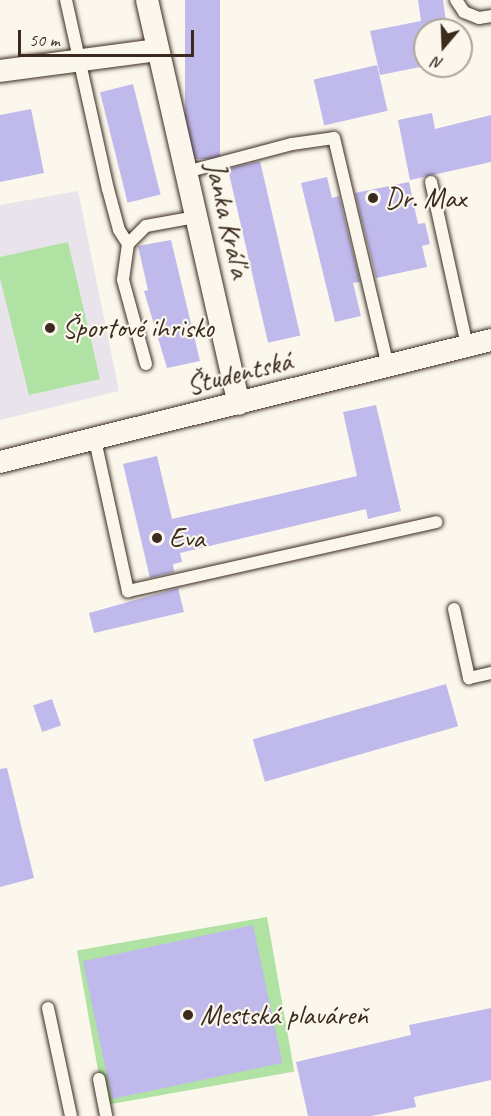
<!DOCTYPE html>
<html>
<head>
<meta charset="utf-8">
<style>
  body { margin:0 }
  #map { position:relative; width:491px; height:1116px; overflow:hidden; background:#fbf7ec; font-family:Caveat,sans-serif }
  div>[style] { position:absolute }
  .built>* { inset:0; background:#e9e4ec }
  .green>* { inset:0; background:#afe2a3; transform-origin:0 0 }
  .building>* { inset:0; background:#c0b9eb; transform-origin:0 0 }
  .roads { filter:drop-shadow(0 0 2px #3b2a1e) drop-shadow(0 0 2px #3b2a1e) }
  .lane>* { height:12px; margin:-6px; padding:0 6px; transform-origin:6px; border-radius:6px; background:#fbf7ec }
  .street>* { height:22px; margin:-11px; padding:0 11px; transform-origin:11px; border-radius:11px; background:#fbf7ec }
  .dots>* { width:16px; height:16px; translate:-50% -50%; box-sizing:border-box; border:3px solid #fbf7ec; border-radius:50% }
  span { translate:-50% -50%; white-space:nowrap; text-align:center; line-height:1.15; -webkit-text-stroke:4.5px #fbf7ec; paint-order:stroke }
  .poi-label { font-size:28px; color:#3b2a1e }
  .left { translate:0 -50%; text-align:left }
  .street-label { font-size:28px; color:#3b2a1e }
  .north { position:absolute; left:413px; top:18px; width:60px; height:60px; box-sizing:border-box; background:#fbf7ec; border:2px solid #aea59a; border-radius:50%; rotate:199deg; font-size:16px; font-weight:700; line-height:24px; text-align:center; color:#3b2a1e }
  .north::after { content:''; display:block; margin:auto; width:21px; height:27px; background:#3b2a1e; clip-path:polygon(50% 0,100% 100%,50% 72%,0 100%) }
  .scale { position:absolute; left:18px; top:30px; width:176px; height:27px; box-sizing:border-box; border:3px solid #3b2a1e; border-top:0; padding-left:8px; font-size:18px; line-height:21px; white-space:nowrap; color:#3b2a1e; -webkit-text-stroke:4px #fbf7ec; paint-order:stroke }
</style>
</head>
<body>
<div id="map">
  <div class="built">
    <div style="clip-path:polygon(78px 191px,119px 391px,0 420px,0 205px)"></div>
  </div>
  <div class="green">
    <div style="clip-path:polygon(68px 242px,100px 379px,29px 395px,0 278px,0 257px)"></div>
    <div style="left:267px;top:917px;width:157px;height:193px;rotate:80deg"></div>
  </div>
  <div class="building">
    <div style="left:185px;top:0;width:35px;height:159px"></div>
    <div style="clip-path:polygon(418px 0,443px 0,447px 29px,425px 30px,425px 66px,380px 75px,370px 31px,421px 21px)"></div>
    <div style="left:377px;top:65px;width:47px;height:65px;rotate:77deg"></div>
    <div style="left:133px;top:84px;width:114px;height:34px;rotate:76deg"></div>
    <div style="clip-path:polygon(31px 109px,44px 173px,0 182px,0 115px)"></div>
    <div style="clip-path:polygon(432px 113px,435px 129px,491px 115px,491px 162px,410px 180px,398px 120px)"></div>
    <div style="left:260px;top:161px;width:179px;height:33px;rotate:77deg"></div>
    <div style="clip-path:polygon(327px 177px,332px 198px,339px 196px,360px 282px,353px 283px,361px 316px,335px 322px,301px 183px)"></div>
    <div style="clip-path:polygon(409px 182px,418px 224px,425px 223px,430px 244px,422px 246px,427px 267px,376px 278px,355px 193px)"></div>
    <div style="clip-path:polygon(171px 240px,200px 361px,167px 368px,144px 291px,148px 290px,138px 246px)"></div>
    <div style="clip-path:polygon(376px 405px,401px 511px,368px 519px,366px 509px,180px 553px,182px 562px,173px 564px,174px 572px,150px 578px,123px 464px,157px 456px,172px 519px,357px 476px,343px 412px)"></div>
    <div style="clip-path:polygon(178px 588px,184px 612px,94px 633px,89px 613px)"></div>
    <div style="left:446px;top:684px;width:44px;height:201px;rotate:74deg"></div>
    <div style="left:52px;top:699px;width:28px;height:20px;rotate:71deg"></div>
    <div style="clip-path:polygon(7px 768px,34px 878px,0 887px,0 769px)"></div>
    <div style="left:253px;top:925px;width:141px;height:174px;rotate:78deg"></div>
    <div style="clip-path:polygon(491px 1008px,491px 1080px,414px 1097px,416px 1107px,371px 1116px,308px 1116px,296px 1062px,411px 1035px,409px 1025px)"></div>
  </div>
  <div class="roads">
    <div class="lane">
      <div style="left:66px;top:0;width:194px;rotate:77.5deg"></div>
      <div style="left:108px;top:189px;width:42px;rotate:75deg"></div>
      <div style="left:119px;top:230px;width:17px;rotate:57deg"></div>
      <div style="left:128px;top:244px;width:36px;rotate:98deg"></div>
      <div style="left:123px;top:280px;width:87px;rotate:74.7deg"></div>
      <div style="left:456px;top:0;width:14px;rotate:56deg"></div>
      <div style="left:464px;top:12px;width:16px;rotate:22deg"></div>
      <div style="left:479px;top:18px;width:12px;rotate:-9deg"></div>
      <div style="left:186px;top:172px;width:110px;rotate:-14.8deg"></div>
      <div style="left:292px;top:144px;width:42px;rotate:-8.1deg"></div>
      <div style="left:334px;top:138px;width:234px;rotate:76.7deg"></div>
      <div style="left:431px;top:182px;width:168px;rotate:77.6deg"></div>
      <div style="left:128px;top:244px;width:25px;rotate:-45deg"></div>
      <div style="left:146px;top:226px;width:51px;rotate:-10.2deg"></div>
      <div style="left:95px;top:440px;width:155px;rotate:77.7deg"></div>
      <div style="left:128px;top:591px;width:316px;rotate:-12.6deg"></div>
      <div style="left:454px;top:609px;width:71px;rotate:77.7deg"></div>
      <div style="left:469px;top:678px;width:23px;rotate:-13deg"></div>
      <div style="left:48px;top:1008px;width:110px;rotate:78deg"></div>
      <div style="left:99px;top:1079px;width:38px;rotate:79deg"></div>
    </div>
    <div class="street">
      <div style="left:147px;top:0;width:414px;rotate:77.2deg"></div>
      <div style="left:0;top:71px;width:159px;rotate:-7.6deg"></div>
      <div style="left:0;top:462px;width:506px;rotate:-13.95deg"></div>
    </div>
  </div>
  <div class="dots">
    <div style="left:373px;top:198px;background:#3b2a1e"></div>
    <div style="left:50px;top:328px;background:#3b2a1e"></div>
    <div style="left:157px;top:538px;background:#3b2a1e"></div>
    <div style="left:188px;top:1015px;background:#3b2a1e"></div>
  </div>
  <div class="poi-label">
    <span class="left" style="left:385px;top:198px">Dr. Max</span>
    <span class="left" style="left:62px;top:328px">Športové ihrisko</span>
    <span class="left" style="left:169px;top:538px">Eva</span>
    <span class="left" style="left:200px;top:1015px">Mestská plaváreň</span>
  </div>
  <div class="street-label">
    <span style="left:228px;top:220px;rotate:77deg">Janka Kráľa</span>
    <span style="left:239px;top:373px;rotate:-14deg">Študentská</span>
  </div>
  <div class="north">N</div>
  <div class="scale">50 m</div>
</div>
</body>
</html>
